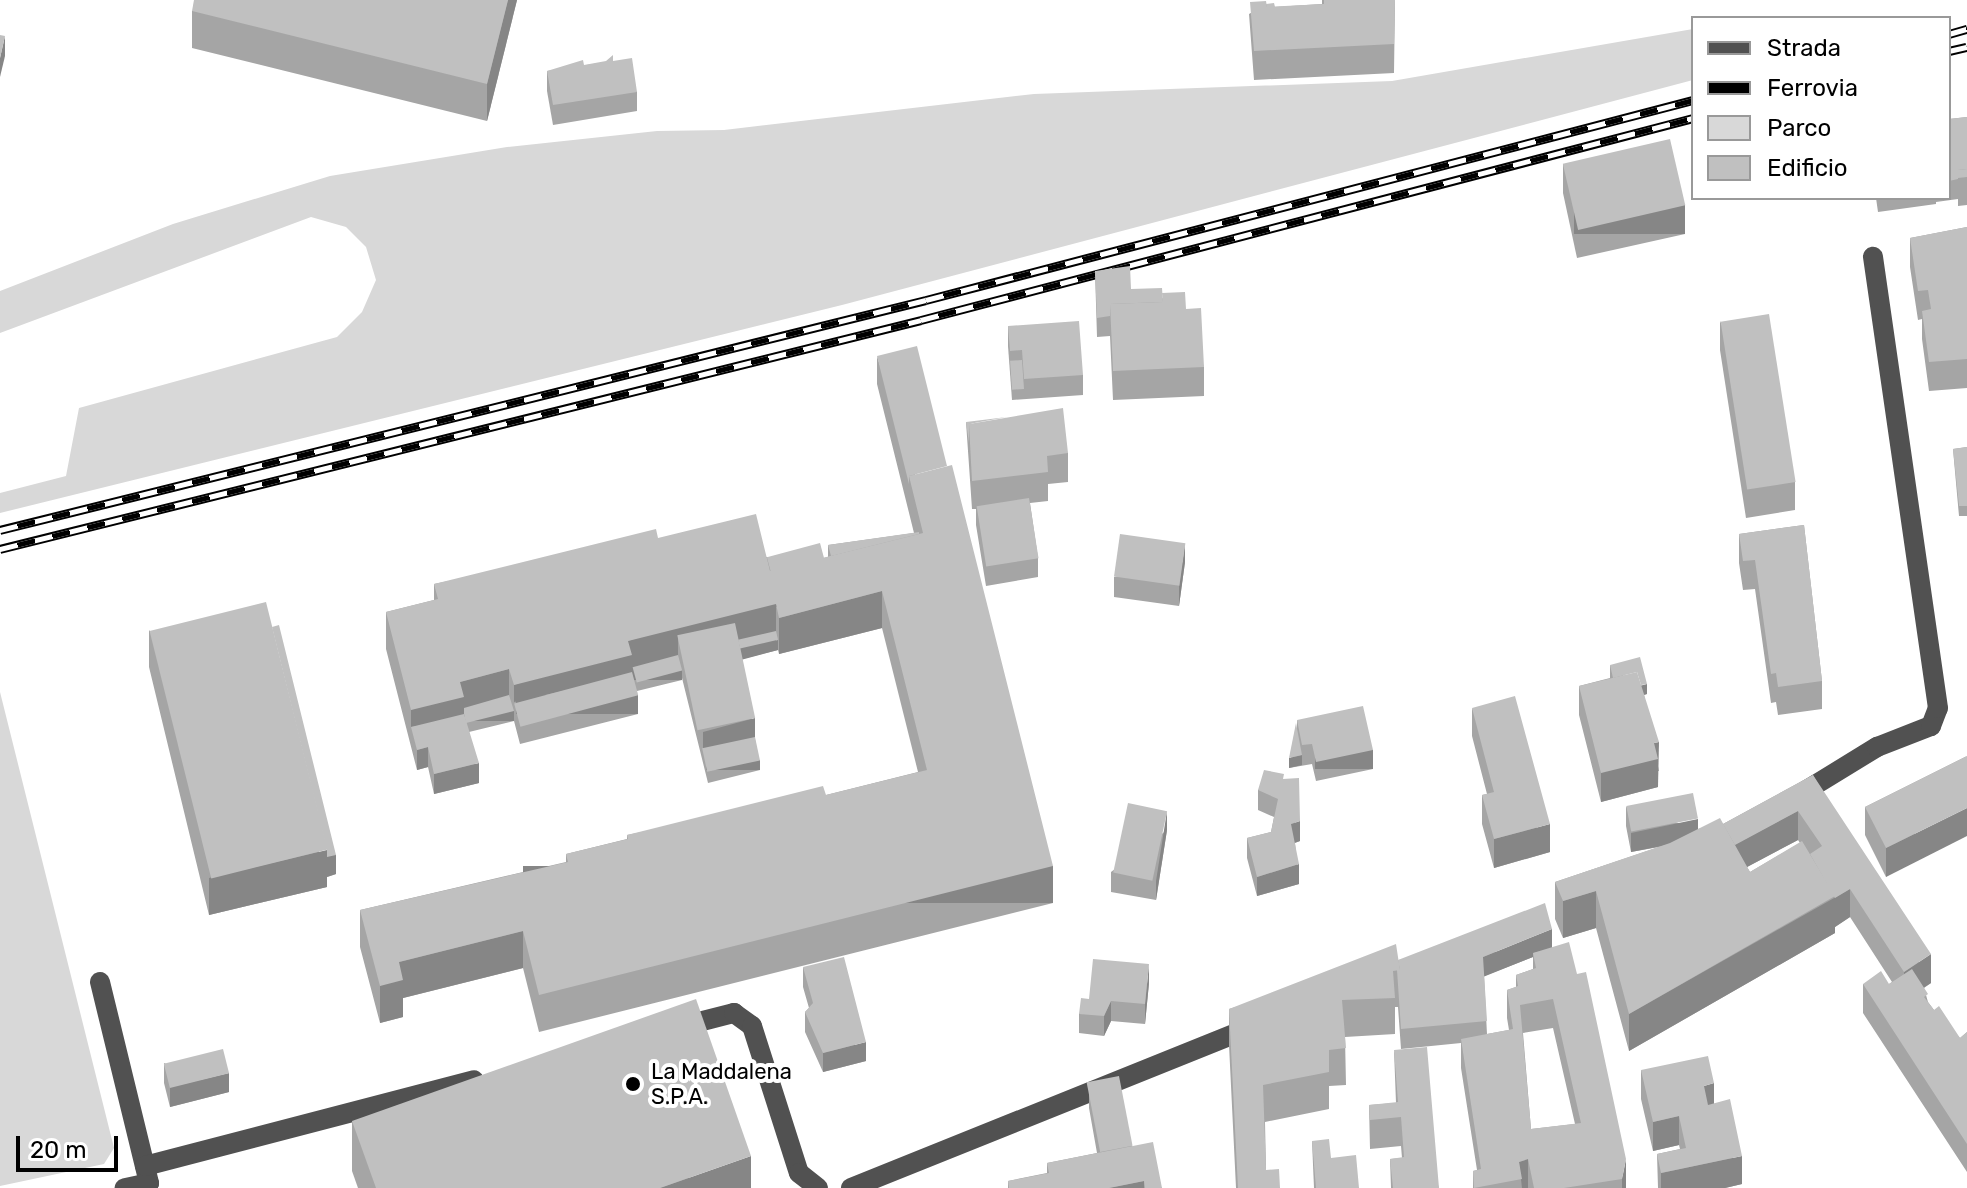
<!DOCTYPE html>
<html>
<head>
<meta charset="utf-8">
<style>
  body { margin:0 }
  #map { position:relative; width:1967px; height:1188px; overflow:hidden; background:#fff; font-family:Rubik,sans-serif }
  div>[style] { position:absolute }
  .green>* { inset:0; background:#d8d8d8 }
  .minor>* { height:20px; margin:-10px; padding:0 10px; transform-origin:10px; border-radius:10px; background:#515151 }
  .rail>* { height:9px; margin-top:-4.5px; transform-origin:0; background:repeating-linear-gradient(90deg,#fff 0 18px,#000 0 36px); box-sizing:border-box; border-block:2px solid #000 }
  .wall>* { inset:0; background:#a5a5a5 }
  .shaded-wall>* { inset:0; background:#868686; transform-origin:0 0 }
  .building>* { inset:0; background:#c0c0c0; transform-origin:0 0 }
  .dots>* { width:22px; height:22px; translate:-50% -50%; box-sizing:border-box; border:4px solid #fff; border-radius:50% }
  span { translate:-50% -50%; white-space:nowrap; text-align:center; line-height:1.15; -webkit-text-stroke:8px #fff; paint-order:stroke }
  .poi-label { font-size:22px; color:#000 }
  .left { translate:0 -50%; text-align:left }
  .legend { position:absolute; left:1691px; top:16px; width:260px; height:184px; box-sizing:border-box; background:#fff; border:2px solid #999; margin:0; padding:10px 14px; list-style:none; font-size:24px; color:#000 }
  .legend li { display:flex; align-items:center; gap:16px; height:40px }
  .legend b { width:40px; border:2px solid #999 }
  .scale { position:absolute; left:16px; top:1136px; width:102px; height:36px; box-sizing:border-box; border:4px solid #000; border-top:0; padding-left:10px; font-size:24px; line-height:28px; white-space:nowrap; color:#000; -webkit-text-stroke:6px #fff; paint-order:stroke }
</style>
</head>
<body>
<div id="map">
  <div class="green">
    <div style="clip-path:polygon(1693px 29px,1693px 80px,842px 305px,0 513px,0 493px,66px 476px,79px 408px,337px 337px,362px 312px,376px 280px,366px 247px,346px 227px,311px 217px,0 333px,0 291px,173px 224px,330px 176px,507px 147px,657px 131px,724px 130px,1034px 94px,1392px 81px)"></div>
    <div style="clip-path:polygon(0 692px,114px 1148px,104px 1164px,0 1186px)"></div>
  </div>
  <div class="minor">
    <div style="left:1797px;top:796px;width:94px;rotate:-31.5deg"></div>
    <div style="left:1877px;top:747px;width:58px;rotate:-21.3deg"></div>
    <div style="left:1931px;top:726px;width:19px;rotate:-69deg"></div>
    <div style="left:1938px;top:708px;width:456px;rotate:-98.2deg"></div>
    <div style="left:100px;top:982px;width:207px;rotate:76.3deg"></div>
    <div style="left:149px;top:1183px;width:25px;rotate:168deg"></div>
    <div style="left:679px;top:1027px;width:57px;rotate:-14.3deg"></div>
    <div style="left:734px;top:1013px;width:22px;rotate:36deg"></div>
    <div style="left:752px;top:1026px;width:154px;rotate:72.3deg"></div>
    <div style="left:799px;top:1173px;width:24px;rotate:38deg"></div>
    <div style="left:145px;top:1166px;width:340px;rotate:-14.6deg"></div>
    <div style="left:851px;top:1188px;width:432px;rotate:-21.9deg"></div>
  </div>
  <div class="rail">
    <div style="left:1949px;top:34px;width:19px;rotate:-16deg"></div>
    <div style="left:1949px;top:51px;width:18px;rotate:-13deg"></div>
    <div style="left:0;top:530px;width:954px;rotate:-13.95deg"></div>
    <div style="left:926px;top:300px;width:793px;rotate:-14.61deg"></div>
    <div style="left:0;top:549px;width:949px;rotate:-13.96deg"></div>
    <div style="left:921px;top:320px;width:798px;rotate:-14.66deg"></div>
  </div>
  <div class="wall">
    <div style="clip-path:polygon(517px 0,487px 121px,192px 48px,192px 11px)"></div>
    <div style="clip-path:polygon(1322px 0,1395px 0,1394px 73px,1254px 80px,1249px 14px,1266px 4px,1275px 7px,1322px 4px)"></div>
    <div style="clip-path:polygon(613px 61px,637px 92px,637px 111px,553px 125px,547px 91px,547px 71px)"></div>
    <div style="clip-path:polygon(1967px 117px,1967px 205px,1958px 206px,1958px 199px,1936px 202px,1936px 204px,1878px 212px,1876px 198px,1949px 198px,1949px 119px)"></div>
    <div style="clip-path:polygon(1563px 164px,1685px 234px,1577px 258px,1563px 193px)"></div>
    <div style="clip-path:polygon(1967px 227px,1967px 388px,1929px 391px,1922px 339px,1922px 319px,1918px 320px,1910px 267px,1910px 238px)"></div>
    <div style="clip-path:polygon(1095px 271px,1131px 289px,1162px 298px,1186px 309px,1204px 367px,1204px 396px,1113px 400px,1110px 336px,1097px 337px)"></div>
    <div style="clip-path:polygon(1720px 321px,1795px 482px,1795px 510px,1746px 518px,1720px 350px)"></div>
    <div style="clip-path:polygon(1008px 326px,1083px 375px,1083px 395px,1012px 400px,1008px 346px)"></div>
    <div style="clip-path:polygon(877px 356px,1053px 903px,539px 1032px,523px 968px,403px 998px,403px 1017px,380px 1023px,360px 947px,360px 910px,566px 862px,566px 854px,627px 839px,627px 835px,826px 795px,918px 772px,882px 628px,779px 654px,778px 650px,742px 659px,760px 770px,708px 783px,682px 678px,682px 680px,637px 691px,638px 714px,520px 744px,514px 721px,469px 732px,479px 783px,434px 794px,428px 767px,417px 770px,386px 649px,386px 612px,434px 600px,434px 584px,658px 538px,767px 557px,824px 558px,828px 557px,828px 545px,914px 533px,877px 384px)"></div>
    <div style="clip-path:polygon(966px 422px,1068px 453px,1068px 482px,1048px 484px,1048px 501px,1030px 503px,1038px 558px,1038px 577px,986px 586px,976px 525px,976px 509px,972px 509px)"></div>
    <div style="clip-path:polygon(1967px 447px,1967px 516px,1959px 516px,1953px 449px)"></div>
    <div style="clip-path:polygon(1804px 525px,1822px 681px,1822px 709px,1778px 715px,1776px 702px,1771px 703px,1755px 589px,1743px 590px,1739px 563px,1739px 534px)"></div>
    <div style="clip-path:polygon(1185px 562px,1179px 606px,1114px 597px,1114px 577px)"></div>
    <div style="clip-path:polygon(149px 630px,336px 874px,327px 877px,327px 887px,209px 915px,149px 667px)"></div>
    <div style="clip-path:polygon(1610px 665px,1647px 694px,1644px 695px,1659px 771px,1658px 771px,1658px 787px,1601px 802px,1579px 715px,1579px 686px,1610px 678px)"></div>
    <div style="clip-path:polygon(1472px 708px,1550px 852px,1494px 868px,1482px 824px,1482px 795px,1487px 794px,1472px 736px)"></div>
    <div style="clip-path:polygon(1297px 720px,1373px 769px,1316px 781px,1312px 764px,1289px 768px,1297px 729px)"></div>
    <div style="clip-path:polygon(1967px 756px,1886px 877px,1865px 835px,1865px 807px)"></div>
    <div style="clip-path:polygon(evenodd,1813px 775px,1931px 983px,1924px 988px,1928px 1002px,1934px 1010px,1960px 1038px,1967px 1032px,1967px 1172px,1863px 1013px,1863px 984px,1889px 984px,1892px 982px,1850px 917px,1835px 927px,1835px 933px,1629px 1051px,1596px 928px,1563px 938px,1555px 919px,1555px 882px,1659px 847px,1631px 852px,1626px 826px,1626px 807px,1698px 829px,1723px 824px,1813px 775px,1798px 840px,1800px 843px,1750px 872px,1747px 867px,1798px 840px)"></div>
    <div style="clip-path:polygon(1284px 779px,1300px 841px,1295px 843px,1299px 884px,1257px 896px,1247px 858px,1247px 838px,1271px 832px,1274px 817px,1258px 810px,1258px 790px)"></div>
    <div style="clip-path:polygon(1167px 830px,1156px 900px,1111px 892px,1111px 872px)"></div>
    <div style="clip-path:polygon(evenodd,1552px 947px,1626px 1188px,1473px 1188px,1473px 1171px,1477px 1170px,1461px 1068px,1461px 1043px,1401px 1049px,1398px 1007px,1395px 1007px,1395px 1034px,1345px 1037px,1346px 1085px,1329px 1086px,1329px 1109px,1265px 1122px,1266px 1170px,1280px 1188px,1236px 1188px,1229px 1045px,1229px 1009px,1398px 960px,1552px 947px,1533px 957px,1533px 969px,1516px 975px,1516px 987px,1507px 990px,1507px 1018px,1509px 1030px,1487px 1034px,1484px 976px,1533px 957px,1552px 947px,1553px 1028px,1575px 1124px,1531px 1129px,1523px 1033px,1553px 1028px)"></div>
    <div style="clip-path:polygon(803px 967px,866px 1061px,823px 1072px,805px 1032px,805px 1012px,809px 1008px,803px 987px)"></div>
    <div style="clip-path:polygon(1149px 983px,1145px 1024px,1111px 1021px,1104px 1036px,1079px 1033px,1079px 1014px,1089px 999px)"></div>
    <div style="clip-path:polygon(1394px 1050px,1439px 1188px,1391px 1188px,1390px 1159px,1402px 1158px,1401px 1146px,1370px 1149px,1369px 1105px,1396px 1103px)"></div>
    <div style="clip-path:polygon(164px 1063px,229px 1092px,170px 1107px,164px 1083px)"></div>
    <div style="clip-path:polygon(1641px 1070px,1714px 1103px,1742px 1184px,1725px 1188px,1658px 1188px,1657px 1154px,1680px 1149px,1679px 1145px,1653px 1151px,1641px 1099px)"></div>
    <div style="clip-path:polygon(1089px 1089px,1132px 1146px,1162px 1188px,1008px 1188px,1008px 1181px,1047px 1173px,1047px 1163px,1097px 1153px,1089px 1108px)"></div>
    <div style="clip-path:polygon(352px 1121px,751px 1188px,358px 1188px,352px 1171px)"></div>
    <div style="clip-path:polygon(1312px 1141px,1331px 1158px,1359px 1188px,1314px 1188px)"></div>
  </div>
  <div class="shaded-wall">
    <div style="clip-path:polygon(508px 0,517px 0,487px 121px,487px 84px)"></div>
    <div style="clip-path:polygon(5px 36px,5px 56px,0 77px,0 58px)"></div>
    <div style="left:1685px;top:205px;width:29px;height:111px;rotate:90deg"></div>
    <div style="clip-path:polygon(1185px 543px,1185px 562px,1179px 606px,1179px 586px)"></div>
    <div style="clip-path:polygon(828px 574px,776px 607px,776px 641px,778px 640px,778px 650px,737px 661px,678px 637px,678px 665px,514px 702px,514px 685px,628px 641px)"></div>
    <div style="clip-path:polygon(882px 591px,882px 628px,779px 654px,779px 618px)"></div>
    <div style="clip-path:polygon(509px 669px,509px 705px,464px 718px,411px 727px,411px 710px,460px 682px)"></div>
    <div style="left:682px;top:670px;width:10px;height:51px;rotate:90deg"></div>
    <div style="clip-path:polygon(1647px 684px,1647px 694px,1616px 702px,1616px 692px)"></div>
    <div style="left:638px;top:695px;width:19px;height:122px;rotate:90deg"></div>
    <div style="left:514px;top:711px;width:10px;height:52px;rotate:90deg"></div>
    <div style="clip-path:polygon(755px 718px,755px 747px,703px 751px,703px 761px,703px 732px)"></div>
    <div style="clip-path:polygon(1659px 742px,1658px 787px,1601px 802px,1601px 773px,1654px 743px)"></div>
    <div style="clip-path:polygon(428px 747px,428px 767px,417px 770px,417px 750px)"></div>
    <div style="left:1373px;top:750px;width:19px;height:58px;rotate:90deg"></div>
    <div style="clip-path:polygon(1302px 755px,1302px 765px,1289px 768px,1289px 758px)"></div>
    <div style="left:760px;top:760px;width:10px;height:54px;rotate:90deg"></div>
    <div style="clip-path:polygon(479px 763px,479px 783px,434px 794px,434px 774px)"></div>
    <div style="clip-path:polygon(1967px 808px,1967px 836px,1886px 877px,1886px 848px)"></div>
    <div style="clip-path:polygon(1167px 811px,1167px 830px,1156px 900px,1156px 881px)"></div>
    <div style="clip-path:polygon(1798px 811px,1798px 840px,1732px 875px,1732px 846px)"></div>
    <div style="clip-path:polygon(1698px 819px,1698px 839px,1631px 852px,1631px 833px)"></div>
    <div style="clip-path:polygon(1300px 821px,1300px 841px,1291px 844px,1291px 824px)"></div>
    <div style="clip-path:polygon(1550px 824px,1550px 852px,1494px 868px,1494px 839px)"></div>
    <div style="clip-path:polygon(327px 850px,336px 855px,336px 874px,327px 877px,327px 887px,209px 915px,209px 878px)"></div>
    <div style="clip-path:polygon(1299px 864px,1299px 884px,1257px 896px,1257px 877px)"></div>
    <div style="left:1053px;top:866px;width:37px;height:530px;rotate:90deg"></div>
    <div style="clip-path:polygon(1850px 889px,1850px 917px,1835px 927px,1835px 933px,1629px 1051px,1629px 1014px)"></div>
    <div style="clip-path:polygon(1596px 891px,1596px 928px,1563px 938px,1563px 901px)"></div>
    <div style="clip-path:polygon(1552px 929px,1552px 949px,1533px 953px,1533px 957px,1483px 977px,1483px 957px)"></div>
    <div style="clip-path:polygon(523px 931px,523px 968px,403px 998px,403px 1017px,380px 1023px,380px 986px,399px 962px)"></div>
    <div style="clip-path:polygon(1931px 954px,1931px 983px,1904px 1000px,1904px 972px)"></div>
    <div style="clip-path:polygon(1149px 964px,1149px 983px,1145px 1024px,1145px 1004px)"></div>
    <div style="clip-path:polygon(1111px 1001px,1111px 1021px,1104px 1036px,1104px 1016px)"></div>
    <div style="clip-path:polygon(866px 1042px,866px 1061px,823px 1072px,823px 1053px)"></div>
    <div style="clip-path:polygon(229px 1073px,229px 1092px,170px 1107px,170px 1087px)"></div>
    <div style="clip-path:polygon(1714px 1083px,1714px 1112px,1704px 1115px,1704px 1086px)"></div>
    <div style="clip-path:polygon(1679px 1116px,1679px 1145px,1653px 1151px,1653px 1122px)"></div>
    <div style="clip-path:polygon(751px 1156px,751px 1188px,660px 1188px)"></div>
    <div style="clip-path:polygon(1742px 1156px,1742px 1184px,1725px 1188px,1661px 1188px,1661px 1173px)"></div>
    <div style="clip-path:polygon(1528px 1159px,1528px 1188px,1522px 1188px,1519px 1162px)"></div>
    <div style="clip-path:polygon(1626px 1159px,1626px 1188px,1622px 1188px,1622px 1179px)"></div>
    <div style="clip-path:polygon(1144px 1181px,1144px 1188px,1109px 1188px)"></div>
  </div>
  <div class="building">
    <div style="clip-path:polygon(194px 0,508px 0,487px 84px,192px 11px)"></div>
    <div style="clip-path:polygon(1324px 0,1395px 0,1394px 44px,1254px 51px,1250px 2px,1266px 1px,1267px 7px,1324px 4px)"></div>
    <div style="clip-path:polygon(1274px 3px,1275px 7px,1267px 7px,1266px 4px)"></div>
    <div style="clip-path:polygon(0 35px,5px 36px,0 58px)"></div>
    <div style="clip-path:polygon(613px 55px,613px 61px,632px 58px,637px 92px,553px 105px,547px 71px,583px 60px,584px 65px,606px 61px)"></div>
    <div style="clip-path:polygon(1967px 117px,1967px 169px,1958px 170px,1958px 179px,1949px 181px,1949px 119px)"></div>
    <div style="left:1670px;top:139px;width:68px;height:110px;rotate:77deg"></div>
    <div style="clip-path:polygon(1967px 169px,1967px 177px,1958px 178px,1958px 170px)"></div>
    <div style="clip-path:polygon(1967px 227px,1967px 359px,1929px 362px,1922px 311px,1931px 309px,1928px 290px,1918px 291px,1910px 238px)"></div>
    <div style="clip-path:polygon(1130px 266px,1131px 289px,1162px 288px,1163px 302px,1110px 304px,1110px 316px,1097px 318px,1095px 271px)"></div>
    <div style="clip-path:polygon(1185px 292px,1186px 309px,1201px 308px,1204px 367px,1113px 371px,1110px 304px,1163px 302px,1162px 293px)"></div>
    <div style="left:1769px;top:314px;width:170px;height:49px;rotate:81deg"></div>
    <div style="clip-path:polygon(1079px 321px,1083px 375px,1024px 379px,1022px 350px,1010px 351px,1008px 326px)"></div>
    <div style="clip-path:polygon(917px 346px,947px 466px,909px 476px,909px 484px,877px 356px)"></div>
    <div style="left:1022px;top:360px;width:29px;height:12px;rotate:86deg"></div>
    <div style="clip-path:polygon(1063px 408px,1068px 453px,1047px 456px,1048px 472px,972px 481px,969px 424px)"></div>
    <div style="clip-path:polygon(1007px 417px,969px 424px,969px 443px,966px 422px)"></div>
    <div style="clip-path:polygon(1967px 447px,1967px 506px,1959px 506px,1953px 449px)"></div>
    <div style="clip-path:polygon(952px 465px,1053px 866px,539px 995px,523px 931px,399px 962px,403px 980px,380px 986px,360px 910px,568px 862px,566px 854px,628px 839px,627px 835px,823px 786px,826px 795px,927px 770px,882px 591px,779px 618px,776px 604px,628px 641px,632px 655px,514px 685px,509px 669px,460px 682px,464px 697px,411px 710px,386px 612px,438px 599px,434px 584px,656px 529px,658px 538px,756px 514px,770px 571px,923px 533px,909px 476px)"></div>
    <div style="left:1029px;top:498px;width:61px;height:53px;rotate:81deg"></div>
    <div style="clip-path:polygon(1804px 525px,1822px 681px,1778px 687px,1776px 673px,1771px 674px,1755px 560px,1743px 561px,1739px 534px)"></div>
    <div style="clip-path:polygon(919px 532px,919px 534px,831px 556px,828px 545px)"></div>
    <div style="left:1120px;top:534px;width:66px;height:43px;rotate:8deg"></div>
    <div style="left:820px;top:543px;width:16px;height:55px;rotate:75deg"></div>
    <div style="left:266px;top:602px;width:255px;height:120px;rotate:76deg"></div>
    <div style="left:735px;top:623px;width:97px;height:59px;rotate:78deg"></div>
    <div style="clip-path:polygon(279px 625px,336px 855px,327px 857px,327px 850px,272px 627px)"></div>
    <div style="left:776px;top:631px;width:9px;height:39px;rotate:77deg"></div>
    <div style="left:678px;top:655px;width:16px;height:47px;rotate:75deg"></div>
    <div style="clip-path:polygon(1640px 657px,1647px 684px,1641px 685px,1637px 672px,1613px 678px,1610px 665px)"></div>
    <div style="left:632px;top:672px;width:24px;height:122px;rotate:75deg"></div>
    <div style="clip-path:polygon(1637px 672px,1659px 742px,1654px 743px,1658px 759px,1601px 773px,1579px 686px)"></div>
    <div style="clip-path:polygon(509px 695px,514px 711px,466px 723px,464px 714px,464px 708px)"></div>
    <div style="clip-path:polygon(1515px 696px,1550px 824px,1494px 839px,1482px 795px,1494px 792px,1472px 708px)"></div>
    <div style="clip-path:polygon(1363px 706px,1373px 750px,1316px 762px,1312px 744px,1302px 745px,1297px 720px)"></div>
    <div style="clip-path:polygon(464px 714px,479px 763px,434px 774px,428px 747px,417px 750px,411px 727px)"></div>
    <div style="clip-path:polygon(1296px 723px,1302px 755px,1289px 758px)"></div>
    <div style="left:755px;top:737px;width:24px;height:54px;rotate:78deg"></div>
    <div style="clip-path:polygon(1967px 756px,1967px 808px,1886px 848px,1865px 807px)"></div>
    <div style="clip-path:polygon(1264px 770px,1284px 774px,1283px 779px,1299px 778px,1300px 821px,1291px 824px,1299px 864px,1257px 877px,1247px 838px,1271px 832px,1278px 799px,1258px 790px)"></div>
    <div style="clip-path:polygon(1813px 775px,1931px 954px,1904px 972px,1850px 889px,1835px 898px,1810px 854px,1822px 846px,1798px 811px,1735px 845px,1723px 824px)"></div>
    <div style="left:1693px;top:793px;width:26px;height:68px;rotate:79deg"></div>
    <div style="left:1128px;top:803px;width:40px;height:71px;rotate:12deg"></div>
    <div style="clip-path:polygon(1720px 818px,1750px 872px,1802px 841px,1835px 896px,1629px 1014px,1596px 891px,1563px 901px,1555px 882px,1670px 843px)"></div>
    <div style="clip-path:polygon(1545px 903px,1552px 929px,1483px 957px,1487px 1021px,1401px 1029px,1397px 970px,1400px 970px,1398px 960px)"></div>
    <div style="clip-path:polygon(evenodd,1569px 942px,1577px 974px,1586px 972px,1626px 1159px,1622px 1179px,1564px 1188px,1534px 1188px,1528px 1159px,1519px 1162px,1522px 1179px,1474px 1188px,1473px 1171px,1481px 1169px,1461px 1039px,1513px 1029px,1507px 990px,1518px 986px,1516px 975px,1536px 968px,1533px 953px,1569px 942px,1553px 999px,1581px 1123px,1531px 1129px,1520px 1005px,1553px 999px)"></div>
    <div style="clip-path:polygon(1396px 944px,1400px 970px,1393px 971px,1395px 998px,1342px 1000px,1346px 1048px,1329px 1050px,1329px 1072px,1263px 1085px,1266px 1170px,1279px 1169px,1280px 1188px,1238px 1188px,1229px 1009px)"></div>
    <div style="clip-path:polygon(844px 957px,866px 1042px,823px 1053px,805px 1012px,813px 1003px,803px 967px)"></div>
    <div style="clip-path:polygon(1093px 959px,1149px 964px,1145px 1004px,1111px 1001px,1104px 1016px,1079px 1014px,1081px 998px,1089px 999px)"></div>
    <div style="clip-path:polygon(1912px 969px,1928px 994px,1924px 997px,1934px 1010px,1939px 1006px,1960px 1038px,1967px 1032px,1967px 1144px,1863px 984px,1881px 971px,1889px 984px)"></div>
    <div style="clip-path:polygon(696px 999px,751px 1156px,660px 1188px,376px 1188px,352px 1121px)"></div>
    <div style="clip-path:polygon(1427px 1047px,1439px 1188px,1393px 1188px,1390px 1159px,1404px 1157px,1401px 1117px,1370px 1120px,1369px 1105px,1398px 1102px,1394px 1050px)"></div>
    <div style="left:223px;top:1049px;width:25px;height:61px;rotate:76deg"></div>
    <div style="clip-path:polygon(1708px 1056px,1714px 1083px,1704px 1086px,1708px 1105px,1730px 1099px,1742px 1156px,1661px 1173px,1657px 1154px,1686px 1148px,1679px 1116px,1653px 1122px,1641px 1070px)"></div>
    <div style="left:1119px;top:1076px;width:71px;height:33px;rotate:79deg"></div>
    <div style="clip-path:polygon(1329px 1139px,1331px 1158px,1356px 1155px,1359px 1188px,1316px 1188px,1312px 1141px)"></div>
    <div style="clip-path:polygon(1153px 1142px,1162px 1188px,1145px 1188px,1144px 1181px,1109px 1188px,1009px 1188px,1008px 1181px,1049px 1173px,1047px 1163px)"></div>
  </div>
  <div class="dots">
    <div style="left:633px;top:1084px;background:#000"></div>
  </div>
  <div class="poi-label">
    <span class="left" style="left:651px;top:1084px">La Maddalena<br>S.P.A.</span>
  </div>
  <ul class="legend">
  <li><b style="height:10px;background:#515151"></b>Strada</li>
  <li><b style="height:10px;background:#000"></b>Ferrovia</li>
  <li><b style="height:22px;background:#d8d8d8"></b>Parco</li>
  <li><b style="height:22px;background:#c0c0c0"></b>Edificio</li>
  </ul>
  <div class="scale">20 m</div>
</div>
</body>
</html>
